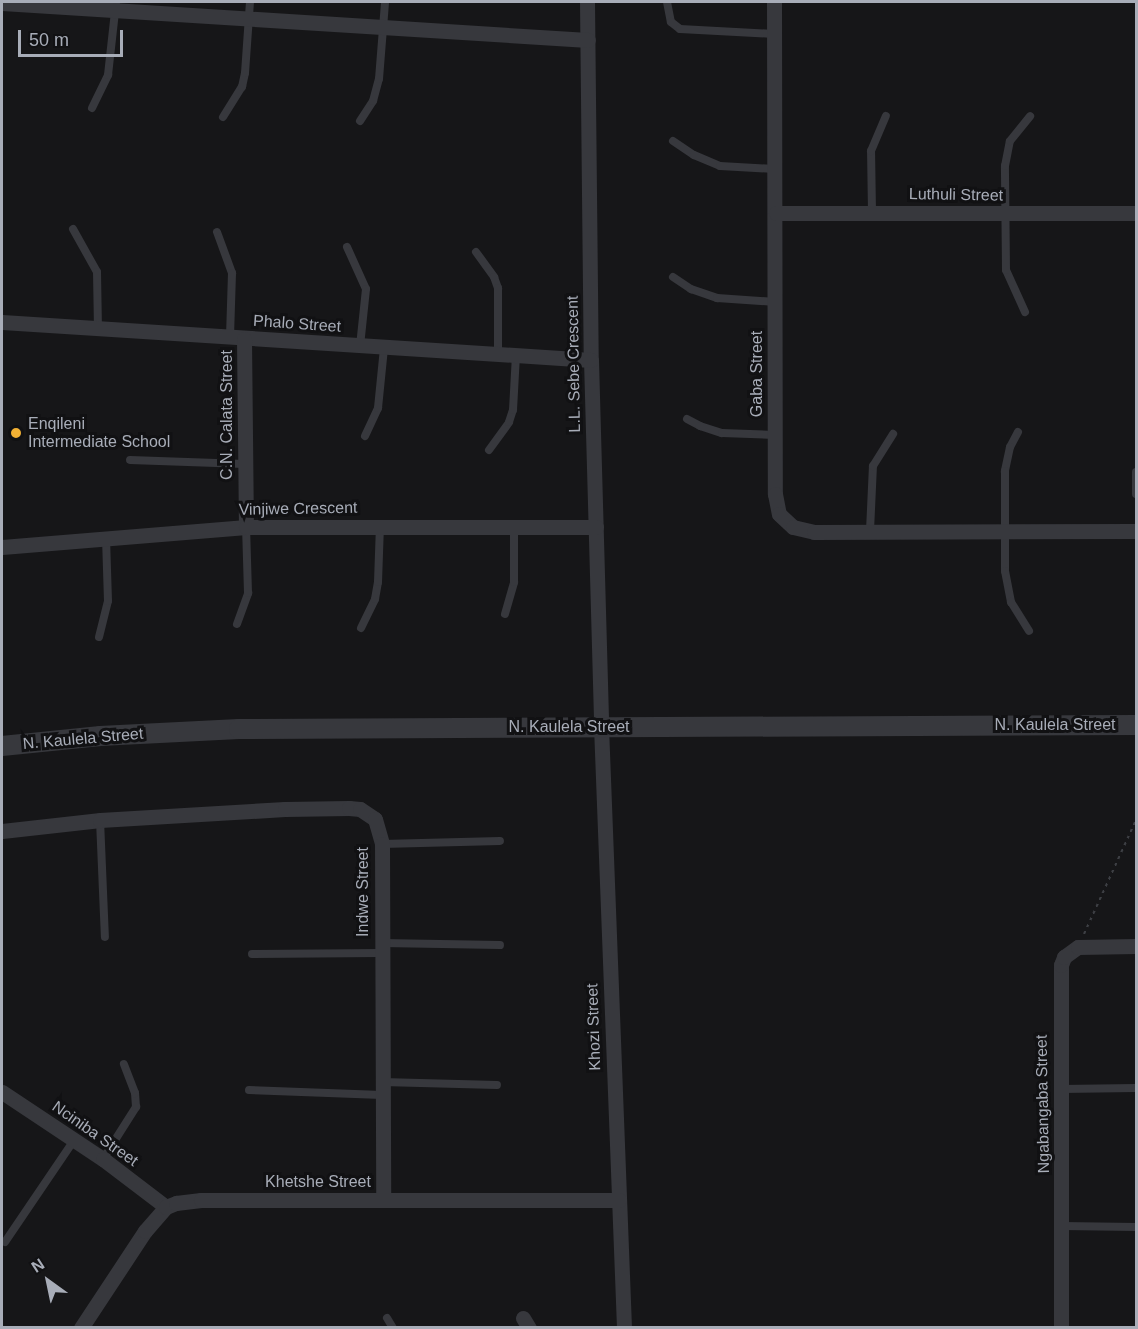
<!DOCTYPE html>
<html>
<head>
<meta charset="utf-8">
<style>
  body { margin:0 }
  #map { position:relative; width:1138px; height:1329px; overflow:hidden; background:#161618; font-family:Arial,sans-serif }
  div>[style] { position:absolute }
  .path>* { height:2px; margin-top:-1px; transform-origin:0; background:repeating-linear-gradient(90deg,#3d3f44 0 3px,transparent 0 7.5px) }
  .service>* { height:8px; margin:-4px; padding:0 4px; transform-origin:4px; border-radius:4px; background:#37383d }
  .minor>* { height:15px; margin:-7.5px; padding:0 7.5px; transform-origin:7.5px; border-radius:7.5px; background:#37383d }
  .tertiary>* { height:20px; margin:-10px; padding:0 10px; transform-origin:10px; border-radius:10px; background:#37383d }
  .dots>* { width:16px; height:16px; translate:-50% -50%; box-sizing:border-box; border:3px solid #111113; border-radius:50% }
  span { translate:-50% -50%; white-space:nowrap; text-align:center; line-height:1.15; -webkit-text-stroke:6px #111113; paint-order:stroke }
  .street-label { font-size:16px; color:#a8adb8 }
  .poi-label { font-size:16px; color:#a8adb8 }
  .left { translate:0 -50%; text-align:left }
  .frame { position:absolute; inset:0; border:3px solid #a8adb8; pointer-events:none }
  .north { position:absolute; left:18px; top:1251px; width:60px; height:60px; -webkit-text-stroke:4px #111113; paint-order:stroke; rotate:327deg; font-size:16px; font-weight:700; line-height:24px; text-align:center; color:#a8adb8 }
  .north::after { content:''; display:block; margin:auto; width:21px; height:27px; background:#a8adb8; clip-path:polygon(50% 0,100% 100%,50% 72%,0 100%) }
  .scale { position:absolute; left:18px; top:30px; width:105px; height:27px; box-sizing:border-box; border:3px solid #a8adb8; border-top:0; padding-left:8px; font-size:18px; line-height:21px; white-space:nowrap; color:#a8adb8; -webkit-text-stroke:4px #111113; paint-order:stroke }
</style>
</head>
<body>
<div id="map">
  <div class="path">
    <div style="left:1084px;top:934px;width:125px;rotate:-65.5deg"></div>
  </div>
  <div class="service">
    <div style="left:667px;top:2px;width:20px;rotate:79deg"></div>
    <div style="left:671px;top:22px;width:11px;rotate:38deg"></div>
    <div style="left:680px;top:29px;width:94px;rotate:3deg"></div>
    <div style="left:92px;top:108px;width:37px;rotate:-64deg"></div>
    <div style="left:108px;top:75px;width:73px;rotate:-83.7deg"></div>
    <div style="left:223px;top:117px;width:36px;rotate:-58deg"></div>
    <div style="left:242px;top:87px;width:14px;rotate:-78deg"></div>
    <div style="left:245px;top:73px;width:71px;rotate:-86deg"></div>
    <div style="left:360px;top:121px;width:24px;rotate:-57deg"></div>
    <div style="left:373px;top:101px;width:23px;rotate:-75deg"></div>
    <div style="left:379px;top:79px;width:77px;rotate:-85.5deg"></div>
    <div style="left:673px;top:141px;width:25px;rotate:34deg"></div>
    <div style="left:694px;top:155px;width:28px;rotate:23deg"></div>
    <div style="left:720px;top:166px;width:55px;rotate:3.1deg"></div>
    <div style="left:872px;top:212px;width:61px;rotate:-90.9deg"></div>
    <div style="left:871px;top:151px;width:38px;rotate:-67deg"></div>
    <div style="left:73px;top:229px;width:49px;rotate:60.8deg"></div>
    <div style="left:97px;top:272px;width:57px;rotate:89deg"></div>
    <div style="left:217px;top:232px;width:44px;rotate:69.9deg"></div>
    <div style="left:232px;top:273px;width:64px;rotate:91.8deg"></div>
    <div style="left:347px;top:247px;width:46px;rotate:65.7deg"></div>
    <div style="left:366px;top:289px;width:57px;rotate:96deg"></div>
    <div style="left:476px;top:252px;width:31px;rotate:54deg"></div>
    <div style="left:494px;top:277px;width:12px;rotate:70deg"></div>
    <div style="left:498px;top:288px;width:65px;rotate:90deg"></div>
    <div style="left:673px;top:277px;width:22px;rotate:34deg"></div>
    <div style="left:691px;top:289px;width:28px;rotate:19deg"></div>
    <div style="left:717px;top:298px;width:59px;rotate:3.9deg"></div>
    <div style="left:1025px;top:312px;width:46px;rotate:-114.3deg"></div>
    <div style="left:1006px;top:270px;width:104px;rotate:-90.6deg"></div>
    <div style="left:1005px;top:166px;width:25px;rotate:-79deg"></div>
    <div style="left:1010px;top:141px;width:32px;rotate:-51deg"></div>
    <div style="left:687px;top:419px;width:15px;rotate:28deg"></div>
    <div style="left:700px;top:426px;width:23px;rotate:18deg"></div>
    <div style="left:722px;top:433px;width:53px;rotate:2.2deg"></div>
    <div style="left:1018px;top:432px;width:17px;rotate:118deg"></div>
    <div style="left:1010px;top:447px;width:25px;rotate:102deg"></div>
    <div style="left:1005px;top:471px;width:100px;rotate:90deg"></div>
    <div style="left:1005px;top:571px;width:32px;rotate:79deg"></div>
    <div style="left:1011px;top:602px;width:34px;rotate:58deg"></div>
    <div style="left:365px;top:436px;width:31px;rotate:-65deg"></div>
    <div style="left:378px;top:408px;width:60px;rotate:-84.3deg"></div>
    <div style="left:489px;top:450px;width:34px;rotate:-54deg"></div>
    <div style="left:509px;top:422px;width:13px;rotate:-72deg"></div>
    <div style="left:513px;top:410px;width:56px;rotate:-86.9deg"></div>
    <div style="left:130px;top:460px;width:115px;rotate:2deg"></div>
    <div style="left:1136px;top:472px;width:22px;rotate:90deg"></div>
    <div style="left:870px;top:531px;width:65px;rotate:-87.4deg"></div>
    <div style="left:873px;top:466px;width:38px;rotate:-58deg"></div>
    <div style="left:505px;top:614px;width:33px;rotate:-74deg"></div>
    <div style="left:514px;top:582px;width:56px;rotate:-90deg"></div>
    <div style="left:237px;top:624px;width:33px;rotate:-70deg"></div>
    <div style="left:248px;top:593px;width:66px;rotate:-91.7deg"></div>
    <div style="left:361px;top:628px;width:32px;rotate:-64deg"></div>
    <div style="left:375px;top:599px;width:17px;rotate:-80deg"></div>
    <div style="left:378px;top:582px;width:56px;rotate:-88deg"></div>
    <div style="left:99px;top:637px;width:37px;rotate:-76deg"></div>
    <div style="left:108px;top:601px;width:63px;rotate:-91.8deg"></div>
    <div style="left:100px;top:820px;width:117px;rotate:87.6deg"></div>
    <div style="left:382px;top:844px;width:118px;rotate:-1.5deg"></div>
    <div style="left:382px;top:943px;width:118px;rotate:1deg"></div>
    <div style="left:252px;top:954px;width:128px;rotate:-0.4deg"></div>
    <div style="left:382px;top:1082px;width:115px;rotate:1.5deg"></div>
    <div style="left:1061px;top:1089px;width:75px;rotate:-0.8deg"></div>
    <div style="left:249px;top:1090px;width:133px;rotate:2.2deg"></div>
    <div style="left:103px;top:1159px;width:62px;rotate:-57.6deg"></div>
    <div style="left:136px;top:1107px;width:14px;rotate:-94deg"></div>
    <div style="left:135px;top:1093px;width:31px;rotate:-111deg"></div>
    <div style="left:1062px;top:1226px;width:74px;rotate:0.8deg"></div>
    <div style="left:5px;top:1242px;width:123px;rotate:-55.9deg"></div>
    <div style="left:387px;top:1318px;width:12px;rotate:59deg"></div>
  </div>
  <div class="minor">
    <div style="left:587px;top:2px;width:358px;rotate:89.4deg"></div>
    <div style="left:591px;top:360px;width:366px;rotate:88.4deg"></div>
    <div style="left:601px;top:726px;width:602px;rotate:87.81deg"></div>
    <div style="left:774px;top:2px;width:492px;rotate:89.9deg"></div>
    <div style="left:775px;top:494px;width:20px;rotate:79deg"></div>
    <div style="left:779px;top:514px;width:19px;rotate:43deg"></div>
    <div style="left:793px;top:527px;width:22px;rotate:13deg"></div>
    <div style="left:814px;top:532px;width:322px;rotate:-0.2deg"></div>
    <div style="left:2px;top:3px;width:587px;rotate:3.61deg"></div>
    <div style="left:776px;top:213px;width:360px"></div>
    <div style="left:2px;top:322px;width:590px;rotate:3.69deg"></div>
    <div style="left:244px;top:339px;width:188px;rotate:89.4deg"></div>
    <div style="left:2px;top:547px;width:245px;rotate:-4.7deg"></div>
    <div style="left:246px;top:527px;width:350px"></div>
    <div style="left:2px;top:831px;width:99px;rotate:-6.4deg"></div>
    <div style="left:100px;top:820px;width:185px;rotate:-3.4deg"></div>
    <div style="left:285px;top:809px;width:64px;rotate:-0.9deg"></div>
    <div style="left:349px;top:808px;width:11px;rotate:5deg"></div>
    <div style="left:360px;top:809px;width:18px;rotate:34deg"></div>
    <div style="left:375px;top:819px;width:26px;rotate:74deg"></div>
    <div style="left:382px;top:844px;width:355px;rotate:89.8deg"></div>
    <div style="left:2px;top:1092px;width:121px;rotate:33.6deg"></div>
    <div style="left:103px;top:1159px;width:79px;rotate:37.3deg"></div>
    <div style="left:523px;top:1318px;width:12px;rotate:59deg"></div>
    <div style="left:81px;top:1328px;width:116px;rotate:-56.6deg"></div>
    <div style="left:145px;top:1231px;width:32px;rotate:-49deg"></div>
    <div style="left:166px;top:1207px;width:11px;rotate:-22deg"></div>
    <div style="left:176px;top:1203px;width:25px;rotate:-7deg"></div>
    <div style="left:201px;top:1200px;width:418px"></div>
    <div style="left:1061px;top:1328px;width:363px;rotate:-90deg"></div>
    <div style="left:1061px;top:965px;width:9px;rotate:-69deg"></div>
    <div style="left:1064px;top:957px;width:17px;rotate:-36deg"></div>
    <div style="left:1078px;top:947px;width:58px;rotate:-1deg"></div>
  </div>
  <div class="tertiary">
    <div style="left:2px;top:746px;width:99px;rotate:-5.8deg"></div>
    <div style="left:100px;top:736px;width:139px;rotate:-2.9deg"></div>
    <div style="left:239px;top:729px;width:897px;rotate:-0.26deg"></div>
  </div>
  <div class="dots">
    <div style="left:16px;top:433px;background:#f2b134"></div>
  </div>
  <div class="street-label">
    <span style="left:956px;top:195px;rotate:1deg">Luthuli Street</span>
    <span style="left:297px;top:324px;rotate:4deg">Phalo Street</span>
    <span style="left:574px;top:364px;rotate:-91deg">L.L. Sebe Crescent</span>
    <span style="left:757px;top:374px;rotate:-90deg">Gaba Street</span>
    <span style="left:227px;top:415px;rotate:-90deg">C.N. Calata Street</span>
    <span style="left:298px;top:509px;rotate:-1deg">Vinjiwe Crescent</span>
    <span style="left:1055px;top:725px">N. Kaulela Street</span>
    <span style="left:569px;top:727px">N. Kaulela Street</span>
    <span style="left:83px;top:739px;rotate:-5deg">N. Kaulela Street</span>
    <span style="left:363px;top:892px;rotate:-90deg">Indwe Street</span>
    <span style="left:594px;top:1027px;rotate:-92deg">Khozi Street</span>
    <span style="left:1043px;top:1104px;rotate:-91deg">Ngabangaba Street</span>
    <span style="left:95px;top:1134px;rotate:35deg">Nciniba Street</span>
    <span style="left:318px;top:1182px">Khetshe Street</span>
  </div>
  <div class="poi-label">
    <span class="left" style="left:28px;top:433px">Enqileni<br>Intermediate School</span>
  </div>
  <div class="frame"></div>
  <div class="north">N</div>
  <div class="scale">50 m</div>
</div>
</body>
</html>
